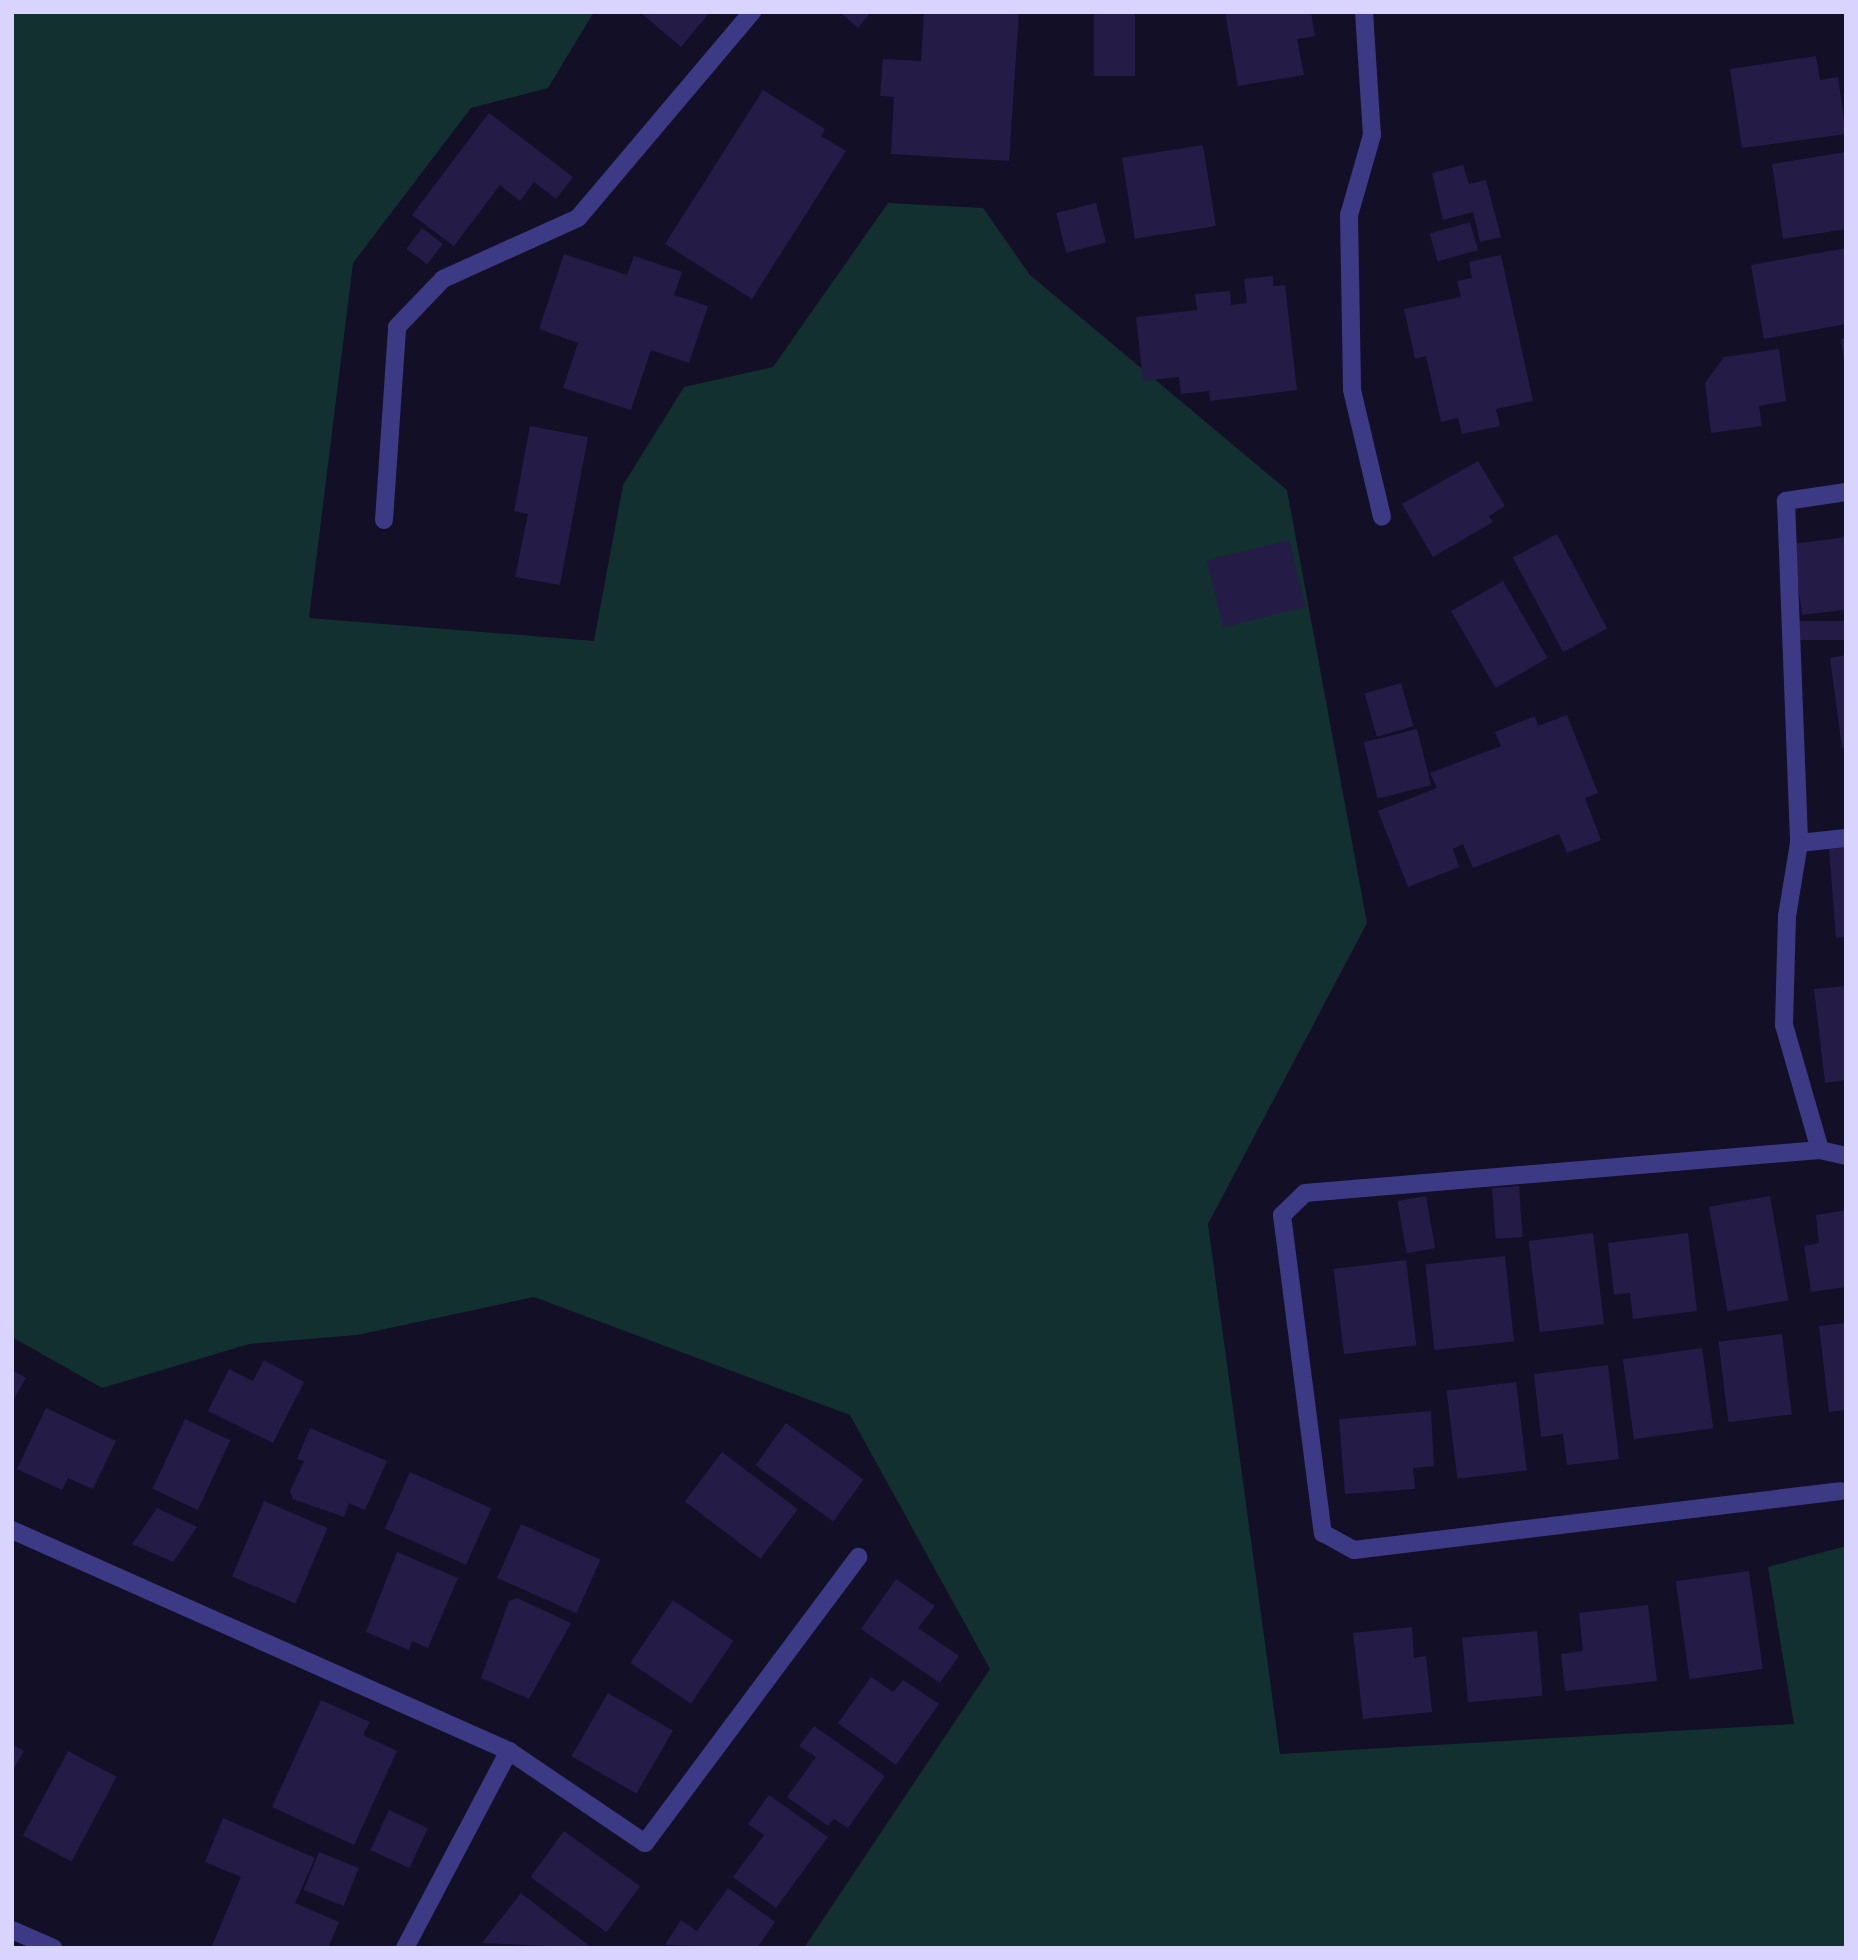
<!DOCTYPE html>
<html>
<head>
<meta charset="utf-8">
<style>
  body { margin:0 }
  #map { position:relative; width:1858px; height:1960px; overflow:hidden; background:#130f26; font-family:Montserrat,sans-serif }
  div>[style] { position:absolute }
  .green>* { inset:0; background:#12302f }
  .building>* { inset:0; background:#241b47; transform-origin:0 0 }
  .minor>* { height:18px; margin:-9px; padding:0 9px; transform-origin:9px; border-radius:9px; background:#3d3a85 }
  span { translate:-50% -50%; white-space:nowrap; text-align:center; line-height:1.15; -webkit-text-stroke:7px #130f26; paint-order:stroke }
  .frame { position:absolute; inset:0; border:14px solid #d9d4ff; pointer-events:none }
</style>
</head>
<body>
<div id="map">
  <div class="green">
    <div style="clip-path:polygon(12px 12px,594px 12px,548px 88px,471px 108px,353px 263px,309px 618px,594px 641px,623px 485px,684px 387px,773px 367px,888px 203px,983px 208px,1030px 275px,1287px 490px,1367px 923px,1208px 1224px,1280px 1754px,1794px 1724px,1768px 1567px,1846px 1546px,1846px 1948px,804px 1948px,990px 1669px,850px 1415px,534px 1297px,357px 1335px,249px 1344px,102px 1388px,12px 1337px)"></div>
  </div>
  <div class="building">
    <div style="clip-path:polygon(640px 12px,710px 12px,681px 47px)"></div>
    <div style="clip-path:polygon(840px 12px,871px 12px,858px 28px)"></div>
    <div style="clip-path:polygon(924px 12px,1019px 12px,1009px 161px,891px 154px,894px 97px,880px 96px,883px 59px,921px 61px)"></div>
    <div style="left:1094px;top:12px;width:41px;height:64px"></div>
    <div style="clip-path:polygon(1225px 12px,1311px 12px,1315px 36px,1297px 39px,1304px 75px,1238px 86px)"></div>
    <div style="clip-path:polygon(1816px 56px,1820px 80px,1838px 77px,1846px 134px,1742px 148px,1730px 69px)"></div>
    <div style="clip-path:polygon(763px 90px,825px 129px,821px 136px,846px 151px,752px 299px,665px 244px)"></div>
    <div style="clip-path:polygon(489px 113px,573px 177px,556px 199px,534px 182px,520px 201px,500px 185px,454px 246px,412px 215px)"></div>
    <div style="left:1203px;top:145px;width:82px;height:82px;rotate:81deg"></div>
    <div style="clip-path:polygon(1846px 152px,1846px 229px,1783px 239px,1772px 164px)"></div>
    <div style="clip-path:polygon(1463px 165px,1469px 184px,1486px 180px,1501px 237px,1480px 242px,1473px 212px,1443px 220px,1432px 173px)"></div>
    <div style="left:1096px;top:203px;width:41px;height:41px;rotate:76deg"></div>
    <div style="left:1470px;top:222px;width:29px;height:42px;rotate:74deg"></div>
    <div style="left:422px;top:228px;width:26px;height:26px;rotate:37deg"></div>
    <div style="clip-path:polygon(1846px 248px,1846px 324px,1764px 339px,1751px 265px)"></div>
    <div style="clip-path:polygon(564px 254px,627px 275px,634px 256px,682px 272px,674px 295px,708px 306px,689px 363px,651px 350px,631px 410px,563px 388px,578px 343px,539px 329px)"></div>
    <div style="clip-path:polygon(1501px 255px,1533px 401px,1496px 409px,1500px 426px,1462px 434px,1458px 418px,1441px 422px,1426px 356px,1415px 359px,1404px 309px,1461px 297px,1457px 281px,1472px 278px,1469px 262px)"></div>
    <div style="clip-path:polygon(1273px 276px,1273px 286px,1285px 285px,1297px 390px,1210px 401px,1209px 391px,1181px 394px,1179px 377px,1143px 381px,1136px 317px,1197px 310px,1195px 294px,1230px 291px,1231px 305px,1247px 303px,1244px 279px)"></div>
    <div style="clip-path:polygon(1846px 338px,1846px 362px,1844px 362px,1841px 339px)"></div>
    <div style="clip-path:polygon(1779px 349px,1786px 401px,1759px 406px,1762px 426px,1711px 433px,1705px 383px,1724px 357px)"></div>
    <div style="clip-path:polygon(530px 426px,588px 437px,560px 585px,515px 577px,528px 514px,514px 511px)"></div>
    <div style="clip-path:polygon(1478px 461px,1505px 506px,1489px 516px,1493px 522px,1433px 557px,1402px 504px)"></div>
    <div style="left:1557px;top:534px;width:107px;height:50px;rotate:62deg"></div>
    <div style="clip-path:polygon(1846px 537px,1846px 617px,1843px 610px,1802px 615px,1793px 544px)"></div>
    <div style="left:1289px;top:540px;width:69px;height:85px;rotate:76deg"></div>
    <div style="left:1503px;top:581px;width:89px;height:60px;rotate:60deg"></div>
    <div style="left:1846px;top:621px;width:19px;height:53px;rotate:90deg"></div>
    <div style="clip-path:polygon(1846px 655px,1846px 747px,1842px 748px,1830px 658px)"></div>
    <div style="left:1401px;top:683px;width:45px;height:38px;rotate:74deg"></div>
    <div style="clip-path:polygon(1567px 715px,1598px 793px,1585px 798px,1601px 840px,1567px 853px,1559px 834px,1473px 868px,1463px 844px,1453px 849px,1459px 867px,1408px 887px,1378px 811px,1437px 788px,1430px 773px,1501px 746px,1495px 732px,1535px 716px,1538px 726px)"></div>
    <div style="left:1417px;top:729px;width:58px;height:55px;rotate:76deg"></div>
    <div style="clip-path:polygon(1846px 847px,1846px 937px,1836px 938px,1829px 849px)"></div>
    <div style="clip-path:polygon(1846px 986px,1846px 1080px,1825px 1083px,1814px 989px)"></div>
    <div style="left:1519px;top:1186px;width:51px;height:27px;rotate:86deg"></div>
    <div style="left:1426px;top:1196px;width:53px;height:29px;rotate:80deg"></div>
    <div style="left:1770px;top:1196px;width:106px;height:62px;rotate:80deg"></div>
    <div style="clip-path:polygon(1846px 1210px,1846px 1287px,1811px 1292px,1804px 1246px,1819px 1243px,1816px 1215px)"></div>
    <div style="left:1593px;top:1233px;width:92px;height:65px;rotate:83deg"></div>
    <div style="clip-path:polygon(1688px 1233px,1697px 1311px,1633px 1319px,1630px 1293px,1614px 1295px,1608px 1243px)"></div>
    <div style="left:1505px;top:1256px;width:86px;height:80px;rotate:84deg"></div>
    <div style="left:1406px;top:1260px;width:86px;height:73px;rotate:83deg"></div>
    <div style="clip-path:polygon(1846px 1323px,1846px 1410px,1829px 1412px,1819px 1326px)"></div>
    <div style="left:1782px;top:1334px;width:81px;height:64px;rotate:83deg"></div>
    <div style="left:1702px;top:1348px;width:81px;height:80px;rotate:82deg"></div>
    <div style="clip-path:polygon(264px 1360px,304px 1382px,273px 1443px,208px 1411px,229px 1369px,253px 1381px)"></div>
    <div style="clip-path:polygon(1608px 1365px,1619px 1459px,1567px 1465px,1563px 1434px,1541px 1437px,1534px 1374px)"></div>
    <div style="clip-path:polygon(12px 1370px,26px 1378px,12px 1402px)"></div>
    <div style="left:1516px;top:1382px;width:89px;height:70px;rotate:83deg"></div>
    <div style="clip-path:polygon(46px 1408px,116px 1441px,93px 1489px,68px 1478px,62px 1490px,17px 1469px)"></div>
    <div style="clip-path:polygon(1431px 1411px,1434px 1466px,1413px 1468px,1415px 1489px,1345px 1494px,1339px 1419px)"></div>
    <div style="left:185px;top:1419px;width:50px;height:77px;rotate:25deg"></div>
    <div style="left:786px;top:1423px;width:96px;height:52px;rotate:36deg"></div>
    <div style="clip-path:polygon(310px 1428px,387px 1461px,365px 1510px,349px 1503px,344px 1517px,293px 1499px,290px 1491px,304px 1461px,297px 1459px)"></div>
    <div style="left:722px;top:1452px;width:95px;height:62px;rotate:37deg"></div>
    <div style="left:410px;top:1472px;width:89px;height:62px;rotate:24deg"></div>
    <div style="left:264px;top:1501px;width:69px;height:82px;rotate:23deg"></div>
    <div style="clip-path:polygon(157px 1508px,197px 1527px,173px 1562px,132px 1544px)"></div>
    <div style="left:521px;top:1524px;width:87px;height:59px;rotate:24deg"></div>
    <div style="clip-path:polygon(397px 1552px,458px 1578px,428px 1648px,412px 1641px,409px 1650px,366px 1632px)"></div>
    <div style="left:1749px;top:1571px;width:99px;height:74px;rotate:82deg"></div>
    <div style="clip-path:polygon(896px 1579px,935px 1606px,918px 1628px,959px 1656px,940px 1683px,861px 1629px)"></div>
    <div style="clip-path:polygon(517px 1598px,571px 1623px,529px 1699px,481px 1678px,509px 1601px)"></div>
    <div style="left:673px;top:1600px;width:73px;height:76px;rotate:34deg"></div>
    <div style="clip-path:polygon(1648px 1605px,1657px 1681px,1565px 1691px,1561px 1654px,1583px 1651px,1579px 1613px)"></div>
    <div style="clip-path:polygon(1412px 1627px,1414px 1658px,1426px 1656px,1432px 1712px,1363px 1719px,1353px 1633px)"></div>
    <div style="left:1537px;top:1631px;width:65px;height:75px;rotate:85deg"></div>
    <div style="clip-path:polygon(871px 1677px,893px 1692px,903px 1680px,939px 1704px,896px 1765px,838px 1723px)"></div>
    <div style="left:608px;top:1693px;width:75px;height:73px;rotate:30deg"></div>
    <div style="clip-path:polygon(321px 1700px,370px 1722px,363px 1735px,397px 1751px,354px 1845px,272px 1807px)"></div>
    <div style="clip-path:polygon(814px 1726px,885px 1776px,848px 1828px,834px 1819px,828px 1826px,787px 1797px,816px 1757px,799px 1746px)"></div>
    <div style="clip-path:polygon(12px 1744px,24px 1751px,12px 1772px)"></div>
    <div style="left:68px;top:1751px;width:55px;height:96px;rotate:28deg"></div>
    <div style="clip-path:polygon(769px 1795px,828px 1837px,776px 1908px,733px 1877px,764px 1835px,748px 1824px)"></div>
    <div style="left:389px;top:1810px;width:43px;height:44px;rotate:25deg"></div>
    <div style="clip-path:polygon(223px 1818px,315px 1858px,295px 1903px,339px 1922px,328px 1948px,211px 1948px,241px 1877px,205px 1862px)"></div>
    <div style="left:564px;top:1831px;width:94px;height:57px;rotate:36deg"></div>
    <div style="left:319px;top:1852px;width:43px;height:41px;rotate:22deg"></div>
    <div style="clip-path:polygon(728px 1888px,775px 1922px,757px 1948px,665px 1945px,681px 1920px,697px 1931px)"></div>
    <div style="clip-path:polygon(521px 1893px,592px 1948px,482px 1943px)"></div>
  </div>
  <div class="minor">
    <div style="left:1364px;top:12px;width:123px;rotate:86.3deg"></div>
    <div style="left:1372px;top:135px;width:83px;rotate:106deg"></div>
    <div style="left:1349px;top:215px;width:175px;rotate:89deg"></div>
    <div style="left:1352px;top:390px;width:130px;rotate:76.7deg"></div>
    <div style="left:1846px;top:492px;width:61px;rotate:171.5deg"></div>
    <div style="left:1786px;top:501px;width:342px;rotate:87.8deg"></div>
    <div style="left:1799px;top:843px;width:74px;rotate:99.3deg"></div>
    <div style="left:1787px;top:916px;width:109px;rotate:91.6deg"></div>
    <div style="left:1784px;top:1025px;width:130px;rotate:73.9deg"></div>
    <div style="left:1820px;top:1150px;width:27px;rotate:13deg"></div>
    <div style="left:384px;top:520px;width:193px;rotate:-86.1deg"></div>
    <div style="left:397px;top:327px;width:66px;rotate:-46.2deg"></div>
    <div style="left:443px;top:279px;width:148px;rotate:-24.3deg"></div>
    <div style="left:578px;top:218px;width:270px;rotate:-49.8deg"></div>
    <div style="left:1799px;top:843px;width:47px;rotate:-6.1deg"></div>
    <div style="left:1820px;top:1150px;width:517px;rotate:175.23deg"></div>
    <div style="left:1305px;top:1193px;width:32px;rotate:136deg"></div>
    <div style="left:1282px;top:1215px;width:321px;rotate:82.7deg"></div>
    <div style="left:1323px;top:1533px;width:35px;rotate:29deg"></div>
    <div style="left:1354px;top:1550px;width:490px;rotate:-6.9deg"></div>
    <div style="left:12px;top:1530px;width:544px;rotate:23.97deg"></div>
    <div style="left:509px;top:1751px;width:164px;rotate:34.1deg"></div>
    <div style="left:645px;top:1843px;width:357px;rotate:-53.3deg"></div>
    <div style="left:12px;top:1930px;width:45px;rotate:23.7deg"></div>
    <div style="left:405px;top:1948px;width:223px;rotate:-62.2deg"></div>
  </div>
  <div class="frame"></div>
</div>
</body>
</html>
